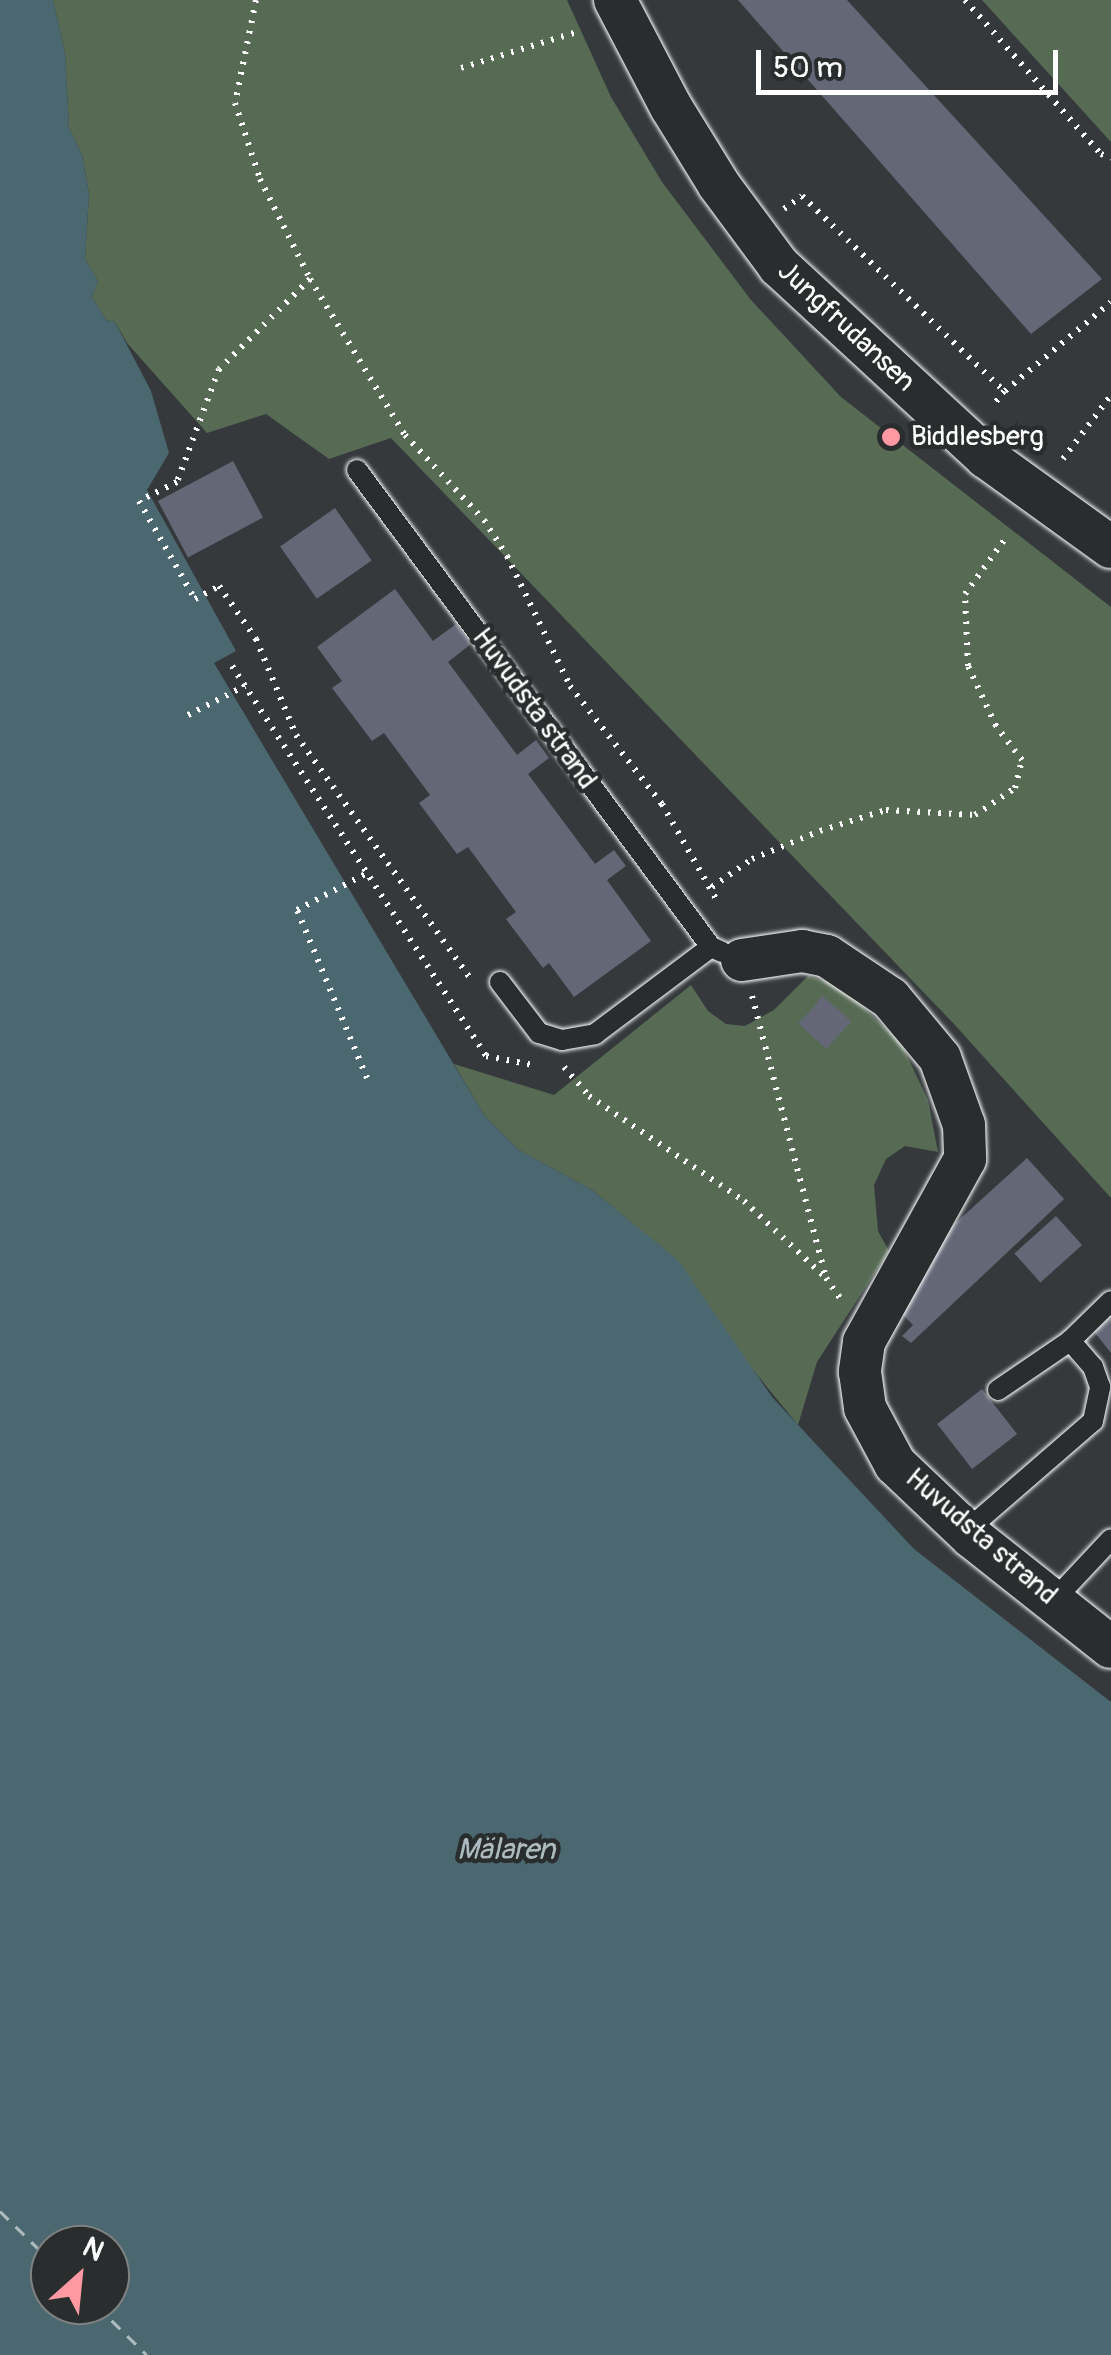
<!DOCTYPE html>
<html>
<head>
<meta charset="utf-8">
<style>
  body { margin:0 }
  #map { position:relative; width:1111px; height:2355px; overflow:hidden; background:#35393c; font-family:Pangolin,sans-serif }
  div>[style] { position:absolute }
  .green>* { inset:0; background:#566a54 }
  .water>* { inset:0; background:#4b676f }
  .ferry>* { height:2.5px; margin-top:-1.25px; transform-origin:0; background:repeating-linear-gradient(90deg,#aebbbe 0 12px,transparent 0 22px) }
  .building>* { inset:0; background:#636776; transform-origin:0 0 }
  .path>* { height:6px; margin-top:-3px; transform-origin:0; background:repeating-linear-gradient(90deg,#fff 0 2.5px,transparent 0 10.5px) }
  .roads { filter:drop-shadow(0 0 2px #fff) drop-shadow(0 0 2px #fff) }
  .service>* { height:20px; margin:-10px; padding:0 10px; transform-origin:10px; border-radius:10px; background:#2a2d2e }
  .minor>* { height:42px; margin:-21px; padding:0 21px; transform-origin:21px; border-radius:21px; background:#2a2d2e }
  .dots>* { width:28px; height:28px; translate:-50% -50%; box-sizing:border-box; border:5px solid #2a2d2e; border-radius:50% }
  span { translate:-50% -50%; white-space:nowrap; text-align:center; line-height:1.15; -webkit-text-stroke:9px #2a2d2e; paint-order:stroke }
  .street-label { font-size:28px; color:#fff }
  .poi-label { font-size:28px; color:#fff }
  .left { translate:0 -50%; text-align:left }
  .water-label { font-size:30px; color:#aebbbe; font-style:italic }
  .north { position:absolute; left:30px; top:2225px; width:100px; height:100px; box-sizing:border-box; background:#2a2d2e; border:2px solid #7f8182; border-radius:50%; rotate:27deg; font-size:28px; font-weight:700; line-height:40px; text-align:center; color:#fff }
  .north::after { content:''; display:block; margin:auto; width:35px; height:45px; background:#ff9aa2; clip-path:polygon(50% 0,100% 100%,50% 72%,0 100%) }
  .scale { position:absolute; left:756px; top:50px; width:302px; height:45px; box-sizing:border-box; border:5px solid #fff; border-top:0; padding-left:12px; font-size:30px; line-height:35px; white-space:nowrap; color:#fff; -webkit-text-stroke:8px #2a2d2e; paint-order:stroke }
</style>
</head>
<body>
<div id="map">
  <div class="green">
    <div style="clip-path:polygon(53px 0,567px 0,611px 97px,662px 182px,751px 300px,841px 397px,1111px 607px,1111px 1198px,954px 1024px,391px 438px,329px 459px,266px 414px,207px 433px,127px 343px,115px 322px,106px 320px,92px 297px,98px 281px,85px 259px,89px 194px,82px 155px,69px 128px,65px 53px)"></div>
    <div style="clip-path:polygon(982px 0,1111px 0,1111px 142px)"></div>
    <div style="clip-path:polygon(808px 976px,841px 986px,901px 1043px,928px 1100px,938px 1152px,905px 1146px,886px 1159px,874px 1185px,878px 1231px,889px 1251px,817px 1362px,798px 1425px,727px 1338px,677px 1260px,592px 1190px,519px 1150px,484px 1115px,454px 1064px,554px 1095px,691px 985px,708px 1011px,726px 1024px,745px 1026px,774px 1010px)"></div>
  </div>
  <div class="water">
    <div style="clip-path:polygon(evenodd,0 0,53px 0,65px 53px,69px 128px,82px 155px,89px 194px,85px 259px,98px 281px,92px 297px,106px 320px,115px 322px,151px 391px,169px 453px,147px 490px,236px 651px,214px 663px,484px 1115px,519px 1150px,592px 1190px,678px 1260px,772px 1397px,914px 1549px,1111px 1702px,1111px 2355px,0 2355px,0 0,50px 2245px,110px 2245px,110px 2305px,50px 2305px,50px 2245px)"></div>
  </div>
  <div class="ferry">
    <div style="left:0;top:2211px;width:70px;rotate:44.4deg"></div>
    <div style="left:96px;top:2305px;width:71px;rotate:44.4deg"></div>
  </div>
  <div class="building">
    <div style="clip-path:polygon(738px 0,847px 0,1102px 279px,1031px 334px)"></div>
    <div style="left:233px;top:461px;width:64px;height:85px;rotate:62deg"></div>
    <div style="left:335px;top:508px;width:64px;height:67px;rotate:55deg"></div>
    <div style="clip-path:polygon(395px 589px,433px 641px,456px 624px,471px 644px,448px 662px,517px 755px,536px 740px,549px 758px,528px 774px,595px 864px,614px 850px,626px 866px,607px 880px,651px 941px,574px 997px,549px 963px,543px 968px,506px 919px,516px 912px,468px 847px,457px 854px,419px 803px,430px 795px,384px 733px,372px 741px,332px 688px,342px 681px,317px 647px)"></div>
    <div style="left:823px;top:996px;width:38px;height:37px;rotate:42deg"></div>
    <div style="clip-path:polygon(1027px 1158px,1064px 1199px,911px 1343px,902px 1336px,913px 1325px,898px 1310px,939px 1238px)"></div>
    <div style="left:1056px;top:1216px;width:39px;height:56px;rotate:48deg"></div>
    <div style="clip-path:polygon(1111px 1315px,1111px 1353px,1092px 1329px)"></div>
    <div style="left:982px;top:1389px;width:57px;height:57px;rotate:52deg"></div>
  </div>
  <div class="path">
    <div style="left:256px;top:0;width:105px;rotate:101.5deg"></div>
    <div style="left:235px;top:103px;width:80px;rotate:71.8deg"></div>
    <div style="left:260px;top:179px;width:112px;rotate:63.4deg"></div>
    <div style="left:310px;top:279px;width:183px;rotate:58.7deg"></div>
    <div style="left:405px;top:435px;width:116px;rotate:47.1deg"></div>
    <div style="left:484px;top:520px;width:43px;rotate:57.4deg"></div>
    <div style="left:507px;top:556px;width:144px;rotate:64.1deg"></div>
    <div style="left:570px;top:686px;width:150px;rotate:52.1deg"></div>
    <div style="left:662px;top:804px;width:115px;rotate:60.3deg"></div>
    <div style="left:965px;top:0;width:205px;rotate:48.6deg"></div>
    <div style="left:1101px;top:154px;width:11px;rotate:22deg"></div>
    <div style="left:461px;top:68px;width:121px;rotate:-17.2deg"></div>
    <div style="left:784px;top:209px;width:22px;rotate:-36deg"></div>
    <div style="left:802px;top:196px;width:281px;rotate:44deg"></div>
    <div style="left:1004px;top:391px;width:20px;rotate:127deg"></div>
    <div style="left:310px;top:279px;width:128px;rotate:135.3deg"></div>
    <div style="left:219px;top:369px;width:121px;rotate:110.4deg"></div>
    <div style="left:177px;top:482px;width:42px;rotate:153.4deg"></div>
    <div style="left:139px;top:501px;width:113px;rotate:60.3deg"></div>
    <div style="left:195px;top:599px;width:27px;rotate:-28deg"></div>
    <div style="left:219px;top:586px;width:65px;rotate:55.1deg"></div>
    <div style="left:256px;top:639px;width:104px;rotate:67.4deg"></div>
    <div style="left:296px;top:735px;width:299px;rotate:54.4deg"></div>
    <div style="left:1005px;top:391px;width:138px;rotate:-40deg"></div>
    <div style="left:1063px;top:459px;width:80px;rotate:-53.1deg"></div>
    <div style="left:232px;top:666px;width:465px;rotate:56.9deg"></div>
    <div style="left:486px;top:1056px;width:48px;rotate:10.8deg"></div>
    <div style="left:188px;top:715px;width:64px;rotate:-27deg"></div>
    <div style="left:712px;top:887px;width:49px;rotate:-35deg"></div>
    <div style="left:752px;top:859px;width:74px;rotate:-22.4deg"></div>
    <div style="left:820px;top:831px;width:69px;rotate:-17.7deg"></div>
    <div style="left:886px;top:810px;width:89px;rotate:3.2deg"></div>
    <div style="left:975px;top:815px;width:48px;rotate:-34deg"></div>
    <div style="left:1015px;top:788px;width:29px;rotate:-76deg"></div>
    <div style="left:1022px;top:760px;width:43px;rotate:-127.4deg"></div>
    <div style="left:996px;top:726px;width:66px;rotate:-115deg"></div>
    <div style="left:968px;top:666px;width:72px;rotate:-92.4deg"></div>
    <div style="left:965px;top:594px;width:72px;rotate:-54.1deg"></div>
    <div style="left:752px;top:996px;width:292px;rotate:75.3deg"></div>
    <div style="left:564px;top:1067px;width:38px;rotate:49deg"></div>
    <div style="left:589px;top:1096px;width:187px;rotate:34.1deg"></div>
    <div style="left:744px;top:1201px;width:112px;rotate:43.2deg"></div>
    <div style="left:826px;top:1278px;width:28px;rotate:55deg"></div>
    <div style="left:367px;top:1078px;width:182px;rotate:-112.6deg"></div>
    <div style="left:297px;top:910px;width:79px;rotate:-27.9deg"></div>
  </div>
  <div class="roads">
    <div class="service">
      <div style="left:357px;top:470px;width:594px;rotate:53.42deg"></div>
      <div style="left:500px;top:982px;width:64px;rotate:52.6deg"></div>
      <div style="left:539px;top:1033px;width:24px;rotate:17deg"></div>
      <div style="left:562px;top:1040px;width:34px;rotate:-10deg"></div>
      <div style="left:595px;top:1034px;width:145px;rotate:-36.9deg"></div>
      <div style="left:711px;top:947px;width:12px;rotate:24deg"></div>
      <div style="left:998px;top:1390px;width:87px;rotate:-34.2deg"></div>
      <div style="left:1070px;top:1341px;width:57px;rotate:-44.3deg"></div>
      <div style="left:966px;top:1531px;width:168px;rotate:-40.9deg"></div>
      <div style="left:1093px;top:1421px;width:35px;rotate:-78deg"></div>
      <div style="left:1100px;top:1387px;width:21px;rotate:-109deg"></div>
      <div style="left:1093px;top:1367px;width:35px;rotate:-131deg"></div>
      <div style="left:1054px;top:1600px;width:83px;rotate:-46.9deg"></div>
    </div>
    <div class="minor">
      <div style="left:615px;top:0;width:121px;rotate:62.4deg"></div>
      <div style="left:671px;top:107px;width:92px;rotate:58.4deg"></div>
      <div style="left:719px;top:185px;width:101px;rotate:53.5deg"></div>
      <div style="left:779px;top:266px;width:282px;rotate:42.7deg"></div>
      <div style="left:986px;top:457px;width:154px;rotate:35.8deg"></div>
      <div style="left:742px;top:960px;width:61px;rotate:-8.5deg"></div>
      <div style="left:802px;top:951px;width:25px;rotate:11deg"></div>
      <div style="left:827px;top:956px;width:76px;rotate:33.7deg"></div>
      <div style="left:890px;top:998px;width:78px;rotate:50.2deg"></div>
      <div style="left:940px;top:1058px;width:71px;rotate:70.3deg"></div>
      <div style="left:964px;top:1125px;width:34px;rotate:88deg"></div>
      <div style="left:965px;top:1159px;width:209px;rotate:118.9deg"></div>
      <div style="left:864px;top:1342px;width:30px;rotate:98deg"></div>
      <div style="left:860px;top:1372px;width:36px;rotate:82deg"></div>
      <div style="left:865px;top:1408px;width:64px;rotate:61.8deg"></div>
      <div style="left:895px;top:1464px;width:106px;rotate:43.5deg"></div>
      <div style="left:972px;top:1537px;width:177px;rotate:38.4deg"></div>
    </div>
  </div>
  <div class="dots">
    <div style="left:891px;top:437px;background:#ff9aa2"></div>
  </div>
  <div class="street-label">
    <span style="left:846px;top:327px;rotate:43deg">Jungfrudansen</span>
    <span style="left:534px;top:709px;rotate:54deg">Huvudsta strand</span>
    <span style="left:981px;top:1537px;rotate:41deg">Huvudsta strand</span>
  </div>
  <div class="poi-label">
    <span class="left" style="left:911px;top:437px">Biddlesberg</span>
  </div>
  <div class="water-label">
    <span style="left:506px;top:1850px">Mälaren</span>
  </div>
  <div class="north">N</div>
  <div class="scale">50 m</div>
</div>
</body>
</html>
